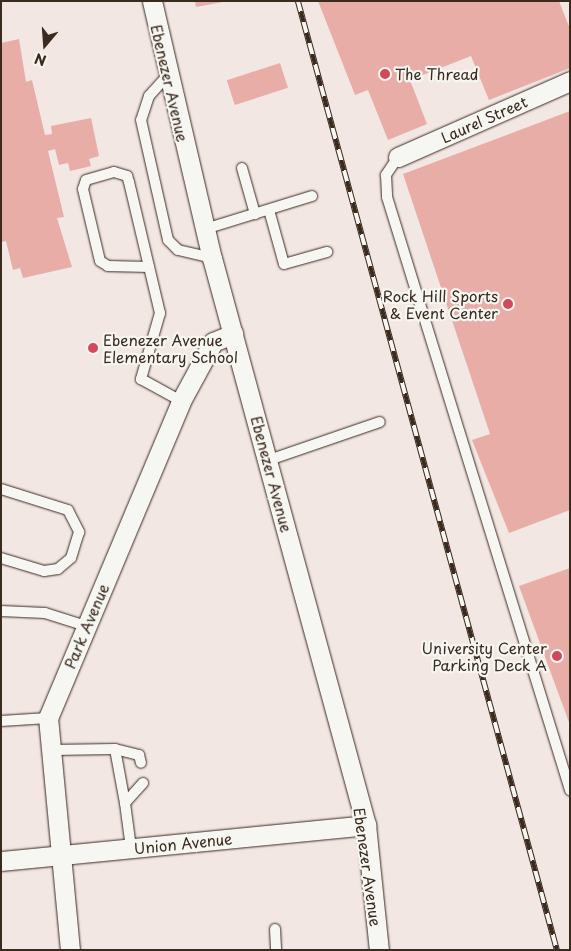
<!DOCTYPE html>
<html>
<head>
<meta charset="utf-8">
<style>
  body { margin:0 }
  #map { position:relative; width:571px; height:951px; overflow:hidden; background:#f3e7e3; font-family:"Playpen Sans",sans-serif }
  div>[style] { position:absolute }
  .building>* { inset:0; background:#e8ada7; transform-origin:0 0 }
  .roads { filter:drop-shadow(0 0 1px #3b2a1e) drop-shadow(0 0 1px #3b2a1e) }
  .service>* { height:10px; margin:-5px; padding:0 5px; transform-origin:5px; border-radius:5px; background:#f6f6f2 }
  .minor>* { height:19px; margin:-9.5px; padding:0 9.5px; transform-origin:9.5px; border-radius:9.5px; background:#f6f6f2 }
  .rail>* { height:5.5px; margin-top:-2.75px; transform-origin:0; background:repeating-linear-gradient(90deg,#f6f6f2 0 11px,#3b2a1e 0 22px); box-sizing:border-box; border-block:1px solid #3b2a1e }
  .dots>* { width:14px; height:14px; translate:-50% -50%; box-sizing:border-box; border:2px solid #f6f6f2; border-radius:50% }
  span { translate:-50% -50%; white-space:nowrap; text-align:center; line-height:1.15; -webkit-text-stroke:4.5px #f6f6f2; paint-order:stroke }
  .poi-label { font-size:15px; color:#3b2a1e }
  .left { translate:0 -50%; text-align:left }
  .right { translate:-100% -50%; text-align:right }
  .street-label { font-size:15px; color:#3b2a1e }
  .frame { position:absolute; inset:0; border:2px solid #3b2a1e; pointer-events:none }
  .north { position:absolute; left:20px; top:20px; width:50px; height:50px; -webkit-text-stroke:4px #f6f6f2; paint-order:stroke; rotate:198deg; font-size:14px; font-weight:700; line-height:20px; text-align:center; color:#3b2a1e }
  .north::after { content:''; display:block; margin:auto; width:18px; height:22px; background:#3b2a1e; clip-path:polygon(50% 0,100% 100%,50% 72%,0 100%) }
</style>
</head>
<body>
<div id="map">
  <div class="building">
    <div style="clip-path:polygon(195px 1px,223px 1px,223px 2px,196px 7px)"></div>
    <div style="clip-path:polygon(318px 1px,559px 1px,570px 29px,570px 68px,489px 100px,471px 56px,410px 80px,427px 124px,388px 140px,368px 90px,355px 95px)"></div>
    <div style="clip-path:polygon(19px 39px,26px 82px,32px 80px,45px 135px,52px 134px,51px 126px,91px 118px,99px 156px,89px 159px,91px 166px,70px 171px,68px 163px,59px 165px,55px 149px,48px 151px,64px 217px,57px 218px,72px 267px,23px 278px,20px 268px,13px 270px,6px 241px,1px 242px,1px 43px)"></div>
    <div style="left:280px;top:63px;width:26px;height:56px;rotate:72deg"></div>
    <div style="clip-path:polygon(570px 111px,570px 510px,509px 533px,472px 440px,490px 434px,403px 174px)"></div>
    <div style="clip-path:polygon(570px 568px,570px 725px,519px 586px)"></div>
  </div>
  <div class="roads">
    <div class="service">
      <div style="left:167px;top:76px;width:27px;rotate:132deg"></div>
      <div style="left:149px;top:96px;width:25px;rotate:108deg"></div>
      <div style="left:141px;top:120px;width:123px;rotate:77.3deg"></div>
      <div style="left:168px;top:240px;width:14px;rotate:45deg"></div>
      <div style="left:178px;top:250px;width:35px;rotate:13deg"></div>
      <div style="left:398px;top:157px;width:22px;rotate:124deg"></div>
      <div style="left:386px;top:175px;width:22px;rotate:87deg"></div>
      <div style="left:387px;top:197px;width:621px;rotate:72.85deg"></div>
      <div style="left:242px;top:168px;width:48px;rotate:74.2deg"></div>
      <div style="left:269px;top:210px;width:56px;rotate:74.5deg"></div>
      <div style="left:284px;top:264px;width:45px;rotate:-15.6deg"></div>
      <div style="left:205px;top:229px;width:112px;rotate:-17.1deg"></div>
      <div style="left:149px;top:267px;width:41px;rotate:-178.6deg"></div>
      <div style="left:108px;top:266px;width:9px;rotate:-148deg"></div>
      <div style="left:100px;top:261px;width:74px;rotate:-103.3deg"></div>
      <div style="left:83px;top:189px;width:9px;rotate:-72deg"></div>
      <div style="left:86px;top:180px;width:29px;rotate:-16deg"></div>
      <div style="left:114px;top:172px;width:14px;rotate:17deg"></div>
      <div style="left:127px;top:176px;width:6px;rotate:72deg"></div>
      <div style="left:129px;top:182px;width:135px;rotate:76.7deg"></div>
      <div style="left:160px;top:313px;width:69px;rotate:106.1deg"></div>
      <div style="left:141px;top:379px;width:46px;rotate:28.8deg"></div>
      <div style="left:269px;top:460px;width:117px;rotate:-18.9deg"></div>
      <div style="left:1px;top:489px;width:70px;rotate:17.4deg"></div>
      <div style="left:68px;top:510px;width:25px;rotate:63deg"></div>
      <div style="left:79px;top:532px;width:27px;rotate:107deg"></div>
      <div style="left:71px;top:558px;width:17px;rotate:140deg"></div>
      <div style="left:58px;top:569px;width:14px;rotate:172deg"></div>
      <div style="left:44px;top:571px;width:45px;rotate:-163.2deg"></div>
      <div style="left:1px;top:611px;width:44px;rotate:2.6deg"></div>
      <div style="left:45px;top:613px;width:43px;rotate:17.6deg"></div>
      <div style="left:1px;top:721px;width:47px;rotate:-3.7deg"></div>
      <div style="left:115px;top:749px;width:55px;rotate:79.5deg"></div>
      <div style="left:51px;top:750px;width:64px;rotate:-0.9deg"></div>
      <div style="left:115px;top:749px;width:25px;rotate:14deg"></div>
      <div style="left:139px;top:755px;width:8px;rotate:76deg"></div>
      <div style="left:131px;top:848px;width:45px;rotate:-97.6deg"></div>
      <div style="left:125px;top:803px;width:27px;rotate:-48deg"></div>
      <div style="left:275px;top:929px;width:21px;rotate:87deg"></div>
    </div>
    <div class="minor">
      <div style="left:152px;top:1px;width:264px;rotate:76.9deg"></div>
      <div style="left:212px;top:258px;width:588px;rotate:74.8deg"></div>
      <div style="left:366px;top:825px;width:126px;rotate:84.1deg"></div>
      <div style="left:398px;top:157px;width:188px;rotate:-23.8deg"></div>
      <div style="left:1px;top:861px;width:367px;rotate:-5.6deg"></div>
      <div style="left:70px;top:950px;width:233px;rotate:-95.4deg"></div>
      <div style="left:48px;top:718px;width:344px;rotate:-67.2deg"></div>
      <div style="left:181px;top:401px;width:67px;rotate:-61.5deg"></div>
      <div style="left:213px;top:342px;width:22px;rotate:-22deg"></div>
    </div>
  </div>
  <div class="rail">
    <div style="left:298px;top:1px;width:984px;rotate:74.73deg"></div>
  </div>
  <div class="dots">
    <div style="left:385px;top:74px;background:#d1495b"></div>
    <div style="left:508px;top:304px;background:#d1495b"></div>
    <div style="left:93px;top:348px;background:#d1495b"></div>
    <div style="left:557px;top:656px;background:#d1495b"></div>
  </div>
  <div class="poi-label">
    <span class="left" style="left:395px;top:74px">The Thread</span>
    <span class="right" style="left:498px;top:304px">Rock Hill Sports<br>&amp; Event Center</span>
    <span class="left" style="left:103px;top:348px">Ebenezer Avenue<br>Elementary School</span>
    <span class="right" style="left:547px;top:656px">University Center<br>Parking Deck A</span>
  </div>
  <div class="street-label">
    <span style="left:170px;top:83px;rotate:77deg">Ebenezer Avenue</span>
    <span style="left:484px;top:119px;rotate:-24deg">Laurel Street</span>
    <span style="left:272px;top:474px;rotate:75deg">Ebenezer Avenue</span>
    <span style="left:86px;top:626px;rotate:-67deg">Park Avenue</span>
    <span style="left:183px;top:843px;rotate:-6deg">Union Avenue</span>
    <span style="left:368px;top:867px;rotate:82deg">Ebenezer Avenue</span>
  </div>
  <div class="frame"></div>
  <div class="north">N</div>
</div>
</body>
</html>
